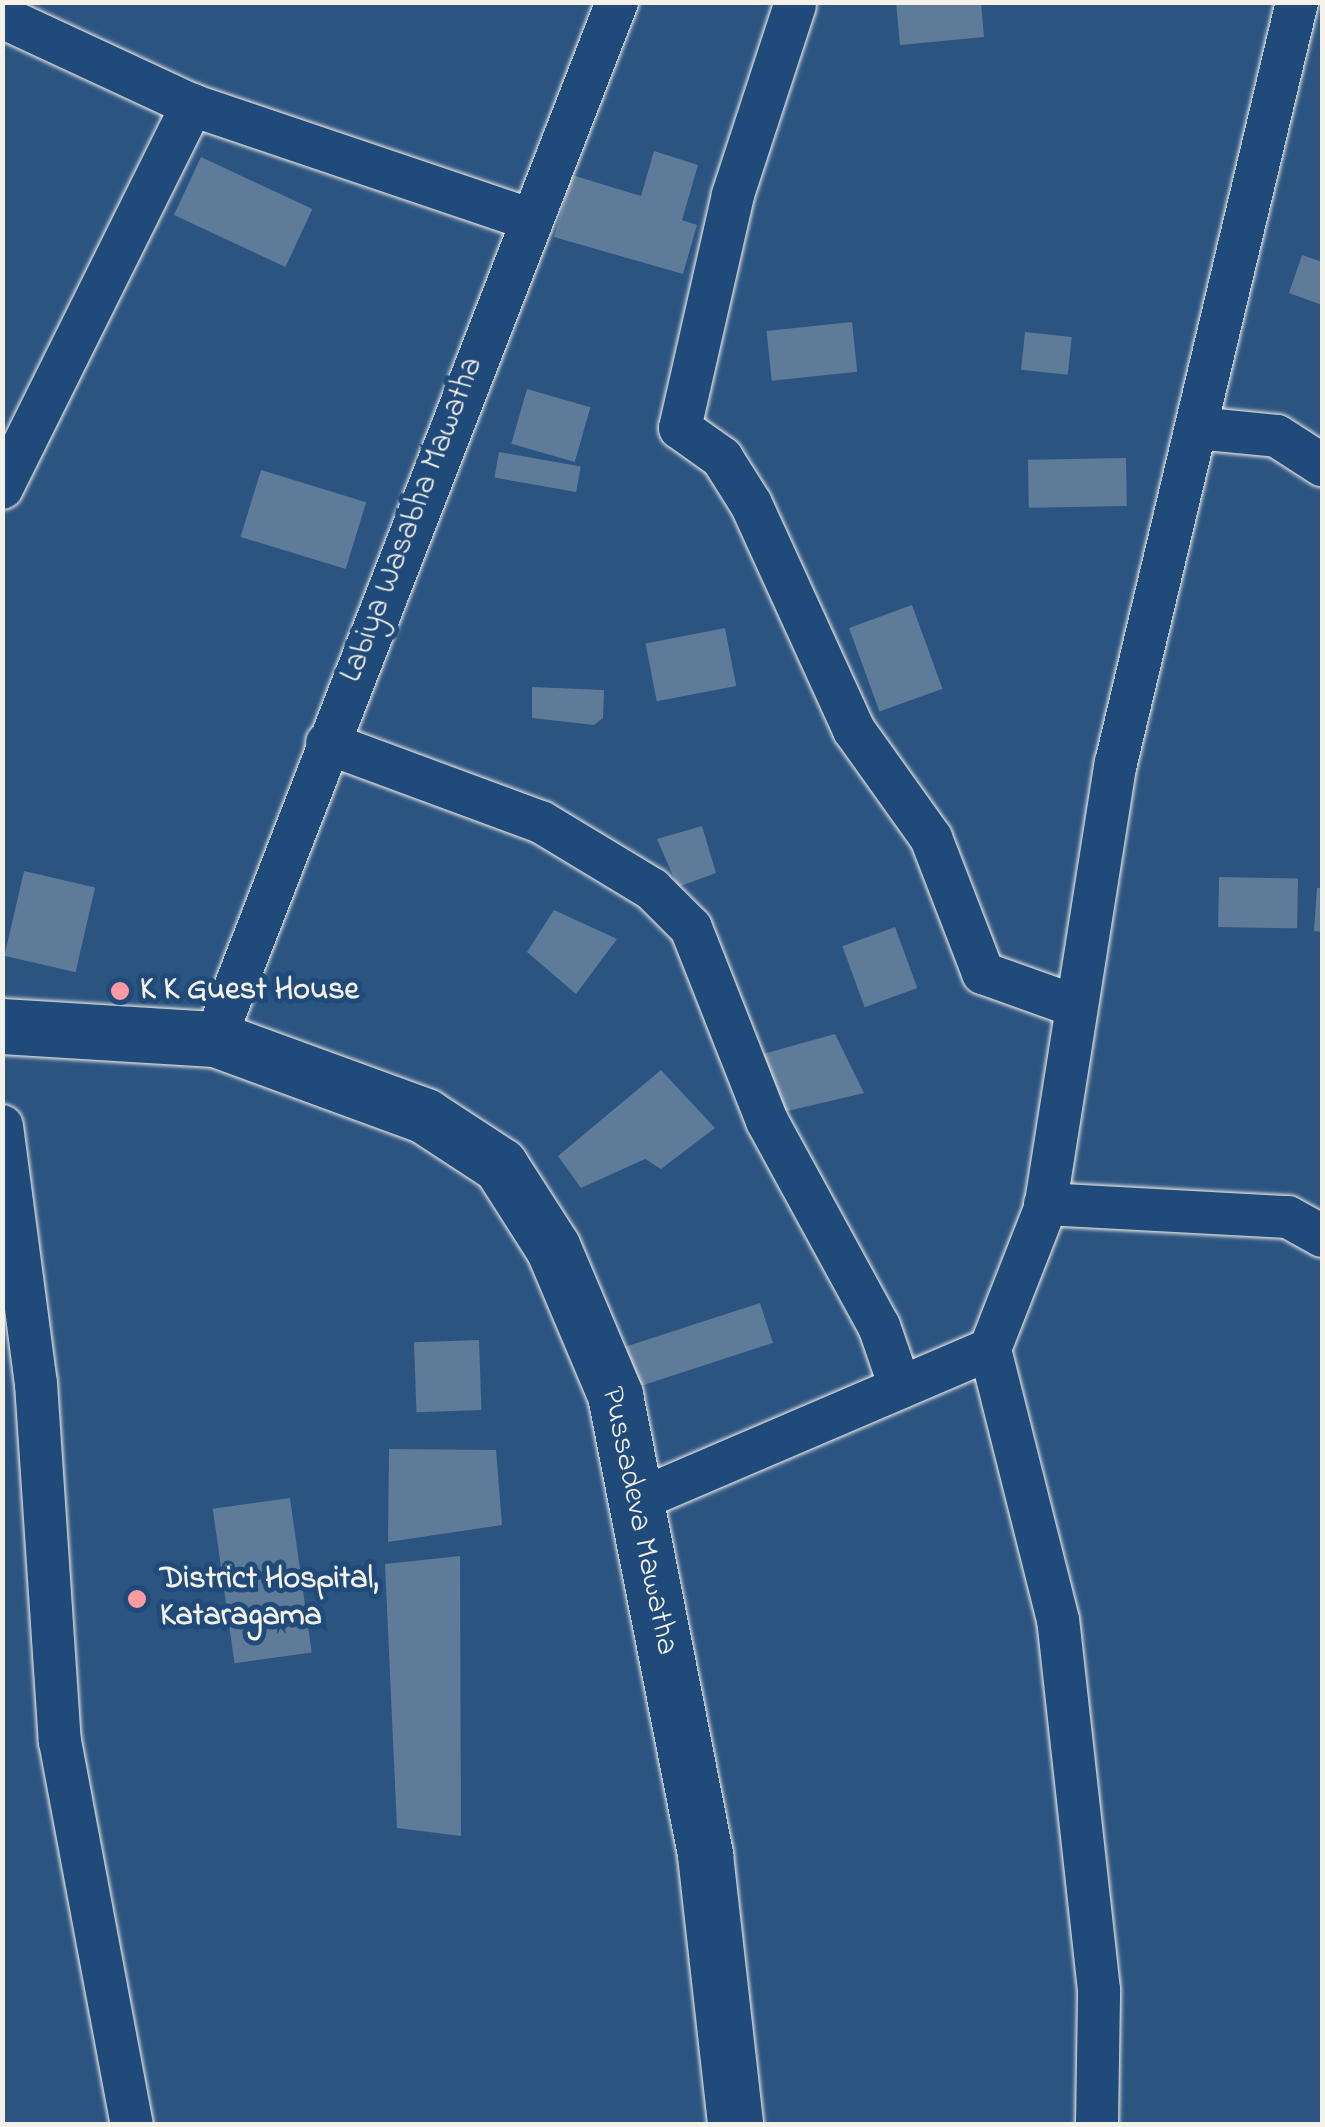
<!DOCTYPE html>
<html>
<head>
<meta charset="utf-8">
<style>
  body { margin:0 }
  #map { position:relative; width:1325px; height:2127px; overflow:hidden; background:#2c5481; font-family:"Indie Flower",sans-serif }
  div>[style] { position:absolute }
  .building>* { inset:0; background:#5e7b9a; transform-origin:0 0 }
  .roads { filter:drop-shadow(0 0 2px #f4f1e8) drop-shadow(0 0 2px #f4f1e8) }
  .street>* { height:42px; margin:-21px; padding:0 21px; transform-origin:21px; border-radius:21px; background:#1f4a7a }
  .secondary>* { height:55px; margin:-27.5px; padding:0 27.5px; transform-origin:27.5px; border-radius:27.5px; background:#1f4a7a }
  .dots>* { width:28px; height:28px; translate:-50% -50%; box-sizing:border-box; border:5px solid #1f4a7a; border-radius:50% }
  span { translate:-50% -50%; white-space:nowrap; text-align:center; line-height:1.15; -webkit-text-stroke:10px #1f4a7a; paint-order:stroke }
  .street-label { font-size:32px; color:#f4f1e8 }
  .poi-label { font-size:32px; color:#f4f1e8; font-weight:700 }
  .left { translate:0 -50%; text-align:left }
  .frame { position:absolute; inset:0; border:5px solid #f4f1e8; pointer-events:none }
</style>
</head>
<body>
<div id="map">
  <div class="building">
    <div style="clip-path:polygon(896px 2px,981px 2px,984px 37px,900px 45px)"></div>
    <div style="clip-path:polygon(654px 151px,698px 165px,682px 220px,697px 225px,683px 274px,554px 237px,572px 175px,641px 196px)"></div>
    <div style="left:201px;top:157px;width:123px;height:64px;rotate:25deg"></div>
    <div style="clip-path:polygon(1302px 255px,1322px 262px,1322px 305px,1289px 293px)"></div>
    <div style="left:852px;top:322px;width:50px;height:86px;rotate:84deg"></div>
    <div style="left:1025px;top:332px;width:47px;height:38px;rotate:6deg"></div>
    <div style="left:527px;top:389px;width:66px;height:57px;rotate:16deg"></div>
    <div style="left:499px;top:452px;width:83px;height:26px;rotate:10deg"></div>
    <div style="left:1126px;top:458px;width:48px;height:98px;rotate:89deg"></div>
    <div style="left:261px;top:470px;width:110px;height:70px;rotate:17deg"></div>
    <div style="left:912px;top:605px;width:89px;height:67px;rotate:70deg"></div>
    <div style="left:725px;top:628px;width:59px;height:81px;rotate:79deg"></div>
    <div style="clip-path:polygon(532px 687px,604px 690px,603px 718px,594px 725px,532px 718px)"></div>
    <div style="clip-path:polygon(702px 826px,716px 873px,678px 887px,657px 839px)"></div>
    <div style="left:24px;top:871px;width:73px;height:87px;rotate:13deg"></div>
    <div style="left:1219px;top:877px;width:79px;height:50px;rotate:1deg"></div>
    <div style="clip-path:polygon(1317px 888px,1322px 888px,1322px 932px,1314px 931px)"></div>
    <div style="clip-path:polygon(554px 910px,617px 939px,576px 994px,527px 952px)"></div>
    <div style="left:895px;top:927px;width:65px;height:56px;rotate:70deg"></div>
    <div style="clip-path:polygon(835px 1034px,864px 1093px,779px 1113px,759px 1055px)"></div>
    <div style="clip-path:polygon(661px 1070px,715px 1128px,661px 1169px,645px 1159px,581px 1188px,558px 1156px)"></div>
    <div style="left:760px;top:1303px;width:42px;height:144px;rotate:72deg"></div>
    <div style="left:479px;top:1340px;width:70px;height:65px;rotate:88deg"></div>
    <div style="clip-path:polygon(389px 1449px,496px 1450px,502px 1525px,388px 1542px)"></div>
    <div style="left:290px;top:1498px;width:156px;height:78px;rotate:82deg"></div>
    <div style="clip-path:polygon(460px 1556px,461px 1836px,397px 1828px,385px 1564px)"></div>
  </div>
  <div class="roads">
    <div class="street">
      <div style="left:795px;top:5px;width:200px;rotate:108.1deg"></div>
      <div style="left:733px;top:195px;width:239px;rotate:102.8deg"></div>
      <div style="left:680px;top:428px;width:52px;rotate:35.5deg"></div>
      <div style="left:722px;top:458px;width:54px;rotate:57.8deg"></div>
      <div style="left:751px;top:504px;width:248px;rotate:65.5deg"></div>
      <div style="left:854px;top:730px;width:133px;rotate:54.5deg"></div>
      <div style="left:931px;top:838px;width:145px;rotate:68.9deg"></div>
      <div style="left:983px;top:973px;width:98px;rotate:19.7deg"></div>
      <div style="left:2px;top:17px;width:209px;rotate:24.9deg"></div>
      <div style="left:192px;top:105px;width:356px;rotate:18.7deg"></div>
      <div style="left:1196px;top:428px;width:81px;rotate:5.6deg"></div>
      <div style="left:1277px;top:436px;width:54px;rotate:32.8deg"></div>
      <div style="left:2px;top:488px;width:428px;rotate:-63.6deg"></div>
      <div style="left:327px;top:743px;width:228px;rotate:20.3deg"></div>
      <div style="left:541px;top:822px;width:130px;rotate:31.1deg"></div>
      <div style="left:652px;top:889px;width:55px;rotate:45deg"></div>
      <div style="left:691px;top:928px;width:207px;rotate:68.5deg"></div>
      <div style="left:767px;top:1121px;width:234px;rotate:61.4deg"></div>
      <div style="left:879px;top:1326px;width:65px;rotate:71deg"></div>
      <div style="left:215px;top:1039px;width:1112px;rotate:-68.81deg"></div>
      <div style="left:2px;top:1126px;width:259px;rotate:82.5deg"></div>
      <div style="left:36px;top:1383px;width:359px;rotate:86.2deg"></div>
      <div style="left:60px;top:1741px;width:390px;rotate:79.4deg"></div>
      <div style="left:1045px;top:1204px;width:243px;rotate:3.1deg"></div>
      <div style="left:1288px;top:1217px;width:39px;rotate:29deg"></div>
      <div style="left:638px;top:1500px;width:383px;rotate:-23.2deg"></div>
      <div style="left:1097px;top:2124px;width:134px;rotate:-89.1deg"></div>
      <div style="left:1099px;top:1990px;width:372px;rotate:-96.3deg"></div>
      <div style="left:1058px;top:1620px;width:279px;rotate:-104.1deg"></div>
      <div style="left:990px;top:1349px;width:150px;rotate:-68.6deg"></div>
      <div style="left:1045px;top:1209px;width:452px;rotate:-81deg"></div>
      <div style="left:1116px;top:763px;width:782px;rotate:-76.62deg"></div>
    </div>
    <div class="secondary">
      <div style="left:2px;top:1026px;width:213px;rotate:3.5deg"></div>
      <div style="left:215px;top:1039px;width:224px;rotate:20.1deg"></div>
      <div style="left:425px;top:1116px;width:90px;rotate:33.2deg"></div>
      <div style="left:500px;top:1165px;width:98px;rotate:57.4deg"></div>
      <div style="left:553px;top:1248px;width:160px;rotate:67.1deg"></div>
      <div style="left:615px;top:1395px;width:469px;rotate:78.9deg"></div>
      <div style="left:705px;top:1855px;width:271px;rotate:83.6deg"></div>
    </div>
  </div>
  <div class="dots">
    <div style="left:120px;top:991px;background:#ff9aa2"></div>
    <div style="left:137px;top:1599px;background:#ff9aa2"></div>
  </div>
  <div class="street-label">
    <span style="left:413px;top:520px;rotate:-69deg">Labiya Wasabha Mawatha</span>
    <span style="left:638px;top:1521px;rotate:78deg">Pussadeva Mawatha</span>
  </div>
  <div class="poi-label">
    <span class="left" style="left:140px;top:991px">K K Guest House</span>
    <span class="left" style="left:160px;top:1599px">District Hospital,<br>Kataragama</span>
  </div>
  <div class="frame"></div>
</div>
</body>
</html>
